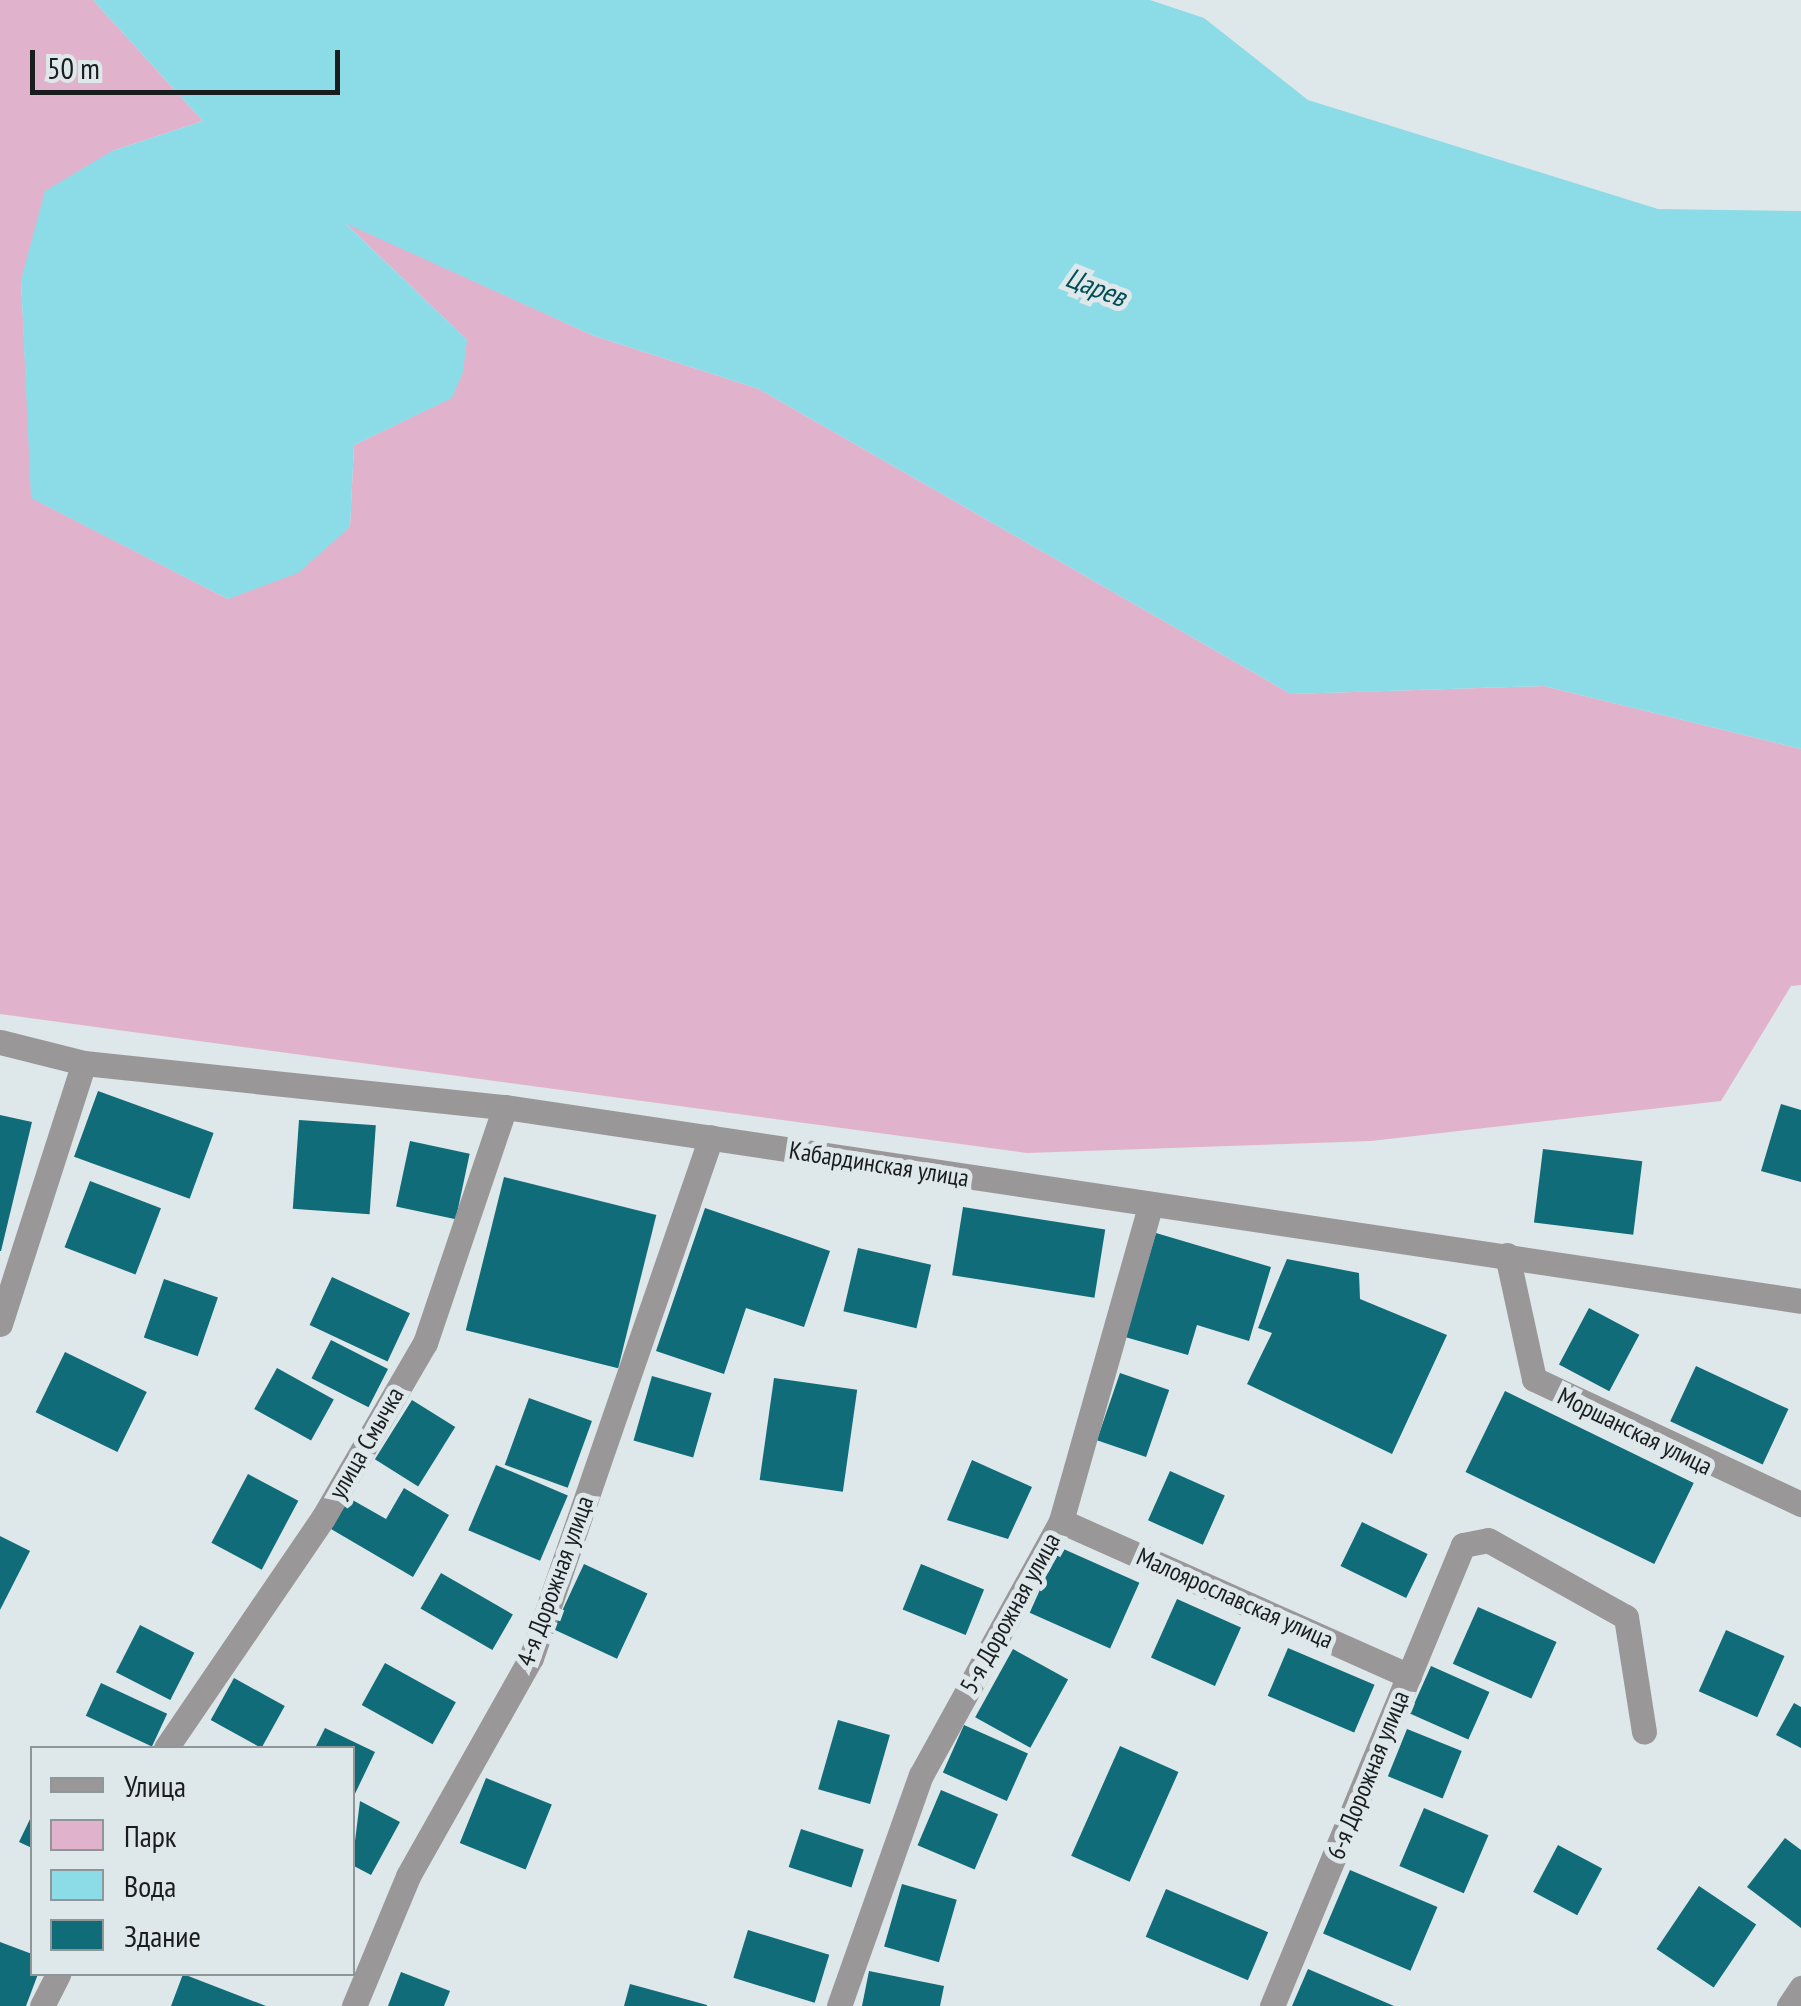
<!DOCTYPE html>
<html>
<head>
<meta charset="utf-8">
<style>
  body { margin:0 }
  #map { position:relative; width:1801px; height:2006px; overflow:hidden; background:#dee7e9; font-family:"PT Sans Narrow",sans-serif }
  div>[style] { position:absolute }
  .green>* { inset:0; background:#e1b2cc }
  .water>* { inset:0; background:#8cdce8 }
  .building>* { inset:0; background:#0f6c78; transform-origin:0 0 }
  .street>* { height:25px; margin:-12.5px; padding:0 12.5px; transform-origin:12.5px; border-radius:12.5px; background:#9a9799 }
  span { translate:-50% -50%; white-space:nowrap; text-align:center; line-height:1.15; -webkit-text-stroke:10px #dee7e9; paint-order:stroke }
  .street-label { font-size:25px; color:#191d1d }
  .water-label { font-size:28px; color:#004d56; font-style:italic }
  .legend { position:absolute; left:30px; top:1746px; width:325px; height:230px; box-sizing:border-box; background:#dee7e9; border:2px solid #8f9697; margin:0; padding:12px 18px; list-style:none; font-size:30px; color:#191d1d }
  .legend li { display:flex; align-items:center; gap:20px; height:50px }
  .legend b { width:50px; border:2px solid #8f9697 }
  .scale { position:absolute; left:30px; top:50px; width:310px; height:45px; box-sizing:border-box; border:5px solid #191d1d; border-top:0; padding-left:12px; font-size:30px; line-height:35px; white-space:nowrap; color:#191d1d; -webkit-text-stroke:8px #dee7e9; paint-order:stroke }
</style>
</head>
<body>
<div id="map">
  <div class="green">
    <div style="clip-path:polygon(0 0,93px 0,203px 121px,112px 151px,21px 280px,32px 498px,228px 599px,350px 527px,354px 445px,451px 398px,467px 340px,343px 221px,592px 335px,759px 389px,1291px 694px,1544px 686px,1801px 749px,1801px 985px,1791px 986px,1721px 1101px,1371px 1141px,1027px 1153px,0 1014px)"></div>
  </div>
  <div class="water">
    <div style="clip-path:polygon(93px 0,1150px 0,1204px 18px,1308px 100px,1658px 209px,1801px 211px,1801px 749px,1544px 686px,1291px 694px,759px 389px,592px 335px,345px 223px,467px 340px,463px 372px,452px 398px,354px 445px,350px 527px,298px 573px,228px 599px,31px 498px,21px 280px,45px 191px,112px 151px,203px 121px)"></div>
  </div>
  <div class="building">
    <div style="left:98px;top:1091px;width:123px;height:70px;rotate:20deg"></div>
    <div style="clip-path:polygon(1781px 1104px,1801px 1110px,1801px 1182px,1761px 1171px)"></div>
    <div style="clip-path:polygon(0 1115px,32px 1122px,1px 1251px,0 1251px)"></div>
    <div style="left:299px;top:1120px;width:77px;height:89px;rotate:4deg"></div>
    <div style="left:410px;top:1141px;width:61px;height:67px;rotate:12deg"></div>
    <div style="left:1543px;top:1149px;width:100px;height:74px;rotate:7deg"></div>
    <div style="left:504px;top:1177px;width:157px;height:158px;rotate:14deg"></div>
    <div style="left:90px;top:1181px;width:76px;height:71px;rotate:21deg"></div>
    <div style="left:963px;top:1207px;width:144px;height:69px;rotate:9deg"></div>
    <div style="clip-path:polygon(705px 1208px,830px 1251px,804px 1327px,746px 1308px,724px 1374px,656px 1351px)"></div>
    <div style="clip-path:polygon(1156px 1233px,1271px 1267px,1249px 1341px,1197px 1325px,1188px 1355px,1125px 1337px)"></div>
    <div style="left:858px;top:1248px;width:75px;height:65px;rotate:13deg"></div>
    <div style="clip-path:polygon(1287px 1259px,1359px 1273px,1360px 1299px,1447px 1335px,1392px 1454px,1247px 1384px,1272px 1333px,1258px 1328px)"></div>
    <div style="left:332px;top:1277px;width:86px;height:53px;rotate:25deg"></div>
    <div style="left:164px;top:1279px;width:57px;height:62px;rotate:19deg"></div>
    <div style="left:1589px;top:1308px;width:57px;height:64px;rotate:28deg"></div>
    <div style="left:331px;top:1340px;width:64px;height:43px;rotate:27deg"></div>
    <div style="left:65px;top:1352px;width:91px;height:67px;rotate:26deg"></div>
    <div style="left:1696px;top:1366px;width:102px;height:61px;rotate:25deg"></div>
    <div style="left:277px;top:1368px;width:65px;height:47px;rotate:29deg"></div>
    <div style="left:1120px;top:1373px;width:52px;height:71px;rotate:19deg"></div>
    <div style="left:652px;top:1376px;width:62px;height:67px;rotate:16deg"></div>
    <div style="left:774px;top:1378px;width:84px;height:103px;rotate:8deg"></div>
    <div style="left:1505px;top:1391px;width:210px;height:90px;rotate:26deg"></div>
    <div style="left:529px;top:1398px;width:67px;height:71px;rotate:20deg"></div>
    <div style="left:412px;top:1400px;width:51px;height:70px;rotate:32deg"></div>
    <div style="clip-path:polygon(972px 1460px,1032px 1487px,1008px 1539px,947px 1520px)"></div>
    <div style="left:496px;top:1465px;width:78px;height:71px;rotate:23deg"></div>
    <div style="left:1170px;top:1471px;width:60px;height:54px;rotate:24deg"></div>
    <div style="left:248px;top:1474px;width:57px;height:78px;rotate:28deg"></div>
    <div style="clip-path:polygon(404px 1488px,449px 1515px,413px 1577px,331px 1529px,349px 1498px,386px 1519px)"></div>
    <div style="left:1362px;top:1522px;width:73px;height:49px;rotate:26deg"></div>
    <div style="clip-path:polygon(0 1536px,30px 1551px,0 1610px)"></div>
    <div style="left:1059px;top:1547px;width:88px;height:72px;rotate:24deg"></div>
    <div style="left:584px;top:1564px;width:70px;height:72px;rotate:25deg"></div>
    <div style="left:921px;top:1564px;width:68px;height:49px;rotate:22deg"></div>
    <div style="left:441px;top:1573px;width:83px;height:41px;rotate:30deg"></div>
    <div style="left:1177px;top:1599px;width:70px;height:64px;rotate:24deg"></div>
    <div style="left:1478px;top:1607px;width:86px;height:62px;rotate:24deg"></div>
    <div style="left:140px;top:1625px;width:61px;height:53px;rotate:27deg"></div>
    <div style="left:1726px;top:1630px;width:64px;height:67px;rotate:24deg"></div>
    <div style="left:1288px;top:1648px;width:94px;height:52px;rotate:23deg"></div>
    <div style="left:1013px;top:1649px;width:63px;height:78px;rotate:29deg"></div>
    <div style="left:385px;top:1663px;width:81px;height:48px;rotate:29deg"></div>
    <div style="left:1431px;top:1666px;width:64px;height:52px;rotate:24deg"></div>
    <div style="left:234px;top:1678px;width:58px;height:48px;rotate:29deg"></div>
    <div style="left:101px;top:1683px;width:73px;height:36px;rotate:25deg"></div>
    <div style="clip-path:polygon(1794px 1703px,1801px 1707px,1801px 1748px,1776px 1735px)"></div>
    <div style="left:838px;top:1720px;width:54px;height:72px;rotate:16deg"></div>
    <div style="left:964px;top:1725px;width:70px;height:52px;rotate:24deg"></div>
    <div style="clip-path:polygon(325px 1728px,375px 1752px,352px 1800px,352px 1748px,315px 1748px)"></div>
    <div style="left:1407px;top:1729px;width:59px;height:51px;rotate:22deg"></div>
    <div style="left:1120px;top:1746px;width:64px;height:120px;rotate:24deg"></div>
    <div style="left:486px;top:1778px;width:71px;height:70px;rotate:22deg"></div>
    <div style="left:941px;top:1790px;width:62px;height:60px;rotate:23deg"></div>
    <div style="clip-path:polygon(360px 1801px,400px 1822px,371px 1875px,352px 1865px)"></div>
    <div style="left:1424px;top:1808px;width:70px;height:63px;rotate:23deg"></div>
    <div style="clip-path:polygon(32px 1815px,32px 1848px,19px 1842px)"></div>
    <div style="left:801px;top:1829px;width:66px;height:40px;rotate:18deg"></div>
    <div style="clip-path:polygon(1785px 1838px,1801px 1850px,1801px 1928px,1747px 1887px)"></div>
    <div style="left:1558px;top:1845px;width:50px;height:53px;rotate:28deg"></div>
    <div style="left:1350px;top:1870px;width:95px;height:69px;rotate:23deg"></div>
    <div style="left:902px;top:1884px;width:57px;height:65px;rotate:16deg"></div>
    <div style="left:1699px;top:1886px;width:69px;height:76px;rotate:34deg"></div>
    <div style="left:1166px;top:1889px;width:111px;height:52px;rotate:23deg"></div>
    <div style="left:748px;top:1930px;width:85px;height:50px;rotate:17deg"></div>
    <div style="clip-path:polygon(0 1942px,32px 1954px,38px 1974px,26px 2006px,0 2006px)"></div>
    <div style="clip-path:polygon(1308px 1969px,1394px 2006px,1292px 2006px)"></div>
    <div style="clip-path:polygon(869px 1971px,944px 1986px,940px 2006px,862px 2006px)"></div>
    <div style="clip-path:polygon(401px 1972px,450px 1991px,444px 2006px,388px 2006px)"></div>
    <div style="clip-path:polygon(183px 1974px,266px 2006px,171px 2006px)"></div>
    <div style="clip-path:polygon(630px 1984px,707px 2005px,707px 2006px,624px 2006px)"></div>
  </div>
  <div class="street">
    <div style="left:0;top:1042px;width:87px;rotate:14deg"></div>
    <div style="left:84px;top:1063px;width:423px;rotate:6deg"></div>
    <div style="left:505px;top:1107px;width:1310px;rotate:8.51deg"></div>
    <div style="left:1507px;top:1255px;width:127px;rotate:77.7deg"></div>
    <div style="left:1534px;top:1379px;width:295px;rotate:25.1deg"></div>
    <div style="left:0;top:1324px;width:274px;rotate:-72.2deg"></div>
    <div style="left:1061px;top:1521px;width:381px;rotate:24deg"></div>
    <div style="left:166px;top:1748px;width:278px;rotate:-55.7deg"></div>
    <div style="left:323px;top:1518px;width:203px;rotate:-59.8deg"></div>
    <div style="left:425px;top:1343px;width:249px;rotate:-71.3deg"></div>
    <div style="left:42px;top:2006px;width:36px;rotate:-63deg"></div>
    <div style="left:354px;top:2006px;width:141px;rotate:-67.4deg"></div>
    <div style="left:408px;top:1876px;width:250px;rotate:-60.6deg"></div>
    <div style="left:531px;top:1658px;width:551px;rotate:-70.94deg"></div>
    <div style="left:839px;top:2006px;width:245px;rotate:-70.5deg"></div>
    <div style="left:921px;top:1775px;width:290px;rotate:-61.1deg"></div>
    <div style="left:1061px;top:1521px;width:324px;rotate:-74.2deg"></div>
    <div style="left:1272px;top:2006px;width:499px;rotate:-67.5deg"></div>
    <div style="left:1463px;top:1545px;width:25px;rotate:-11deg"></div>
    <div style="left:1488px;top:1540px;width:158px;rotate:29.2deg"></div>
    <div style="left:1626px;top:1617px;width:116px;rotate:81.1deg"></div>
    <div style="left:1789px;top:2006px;width:22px;rotate:-56deg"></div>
  </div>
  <div class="street-label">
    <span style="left:879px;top:1164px;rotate:9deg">Кабардинская улица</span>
    <span style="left:1635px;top:1431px;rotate:26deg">Моршанская улица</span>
    <span style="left:366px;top:1443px;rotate:-60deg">улица Смычка</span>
    <span style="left:555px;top:1581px;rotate:-70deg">4-я Дорожная улица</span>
    <span style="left:1235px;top:1598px;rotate:24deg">Малоярославская улица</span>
    <span style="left:1010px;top:1613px;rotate:-61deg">5-я Дорожная улица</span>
    <span style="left:1368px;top:1775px;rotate:-68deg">6-я Дорожная улица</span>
  </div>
  <div class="water-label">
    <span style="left:1096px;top:287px;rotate:21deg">Царев</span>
  </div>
  <ul class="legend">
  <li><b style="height:12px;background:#9a9799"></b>Улица</li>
  <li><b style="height:28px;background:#e1b2cc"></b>Парк</li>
  <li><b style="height:28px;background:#8cdce8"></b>Вода</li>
  <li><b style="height:28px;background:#0f6c78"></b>Здание</li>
  </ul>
  <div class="scale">50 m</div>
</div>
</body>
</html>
